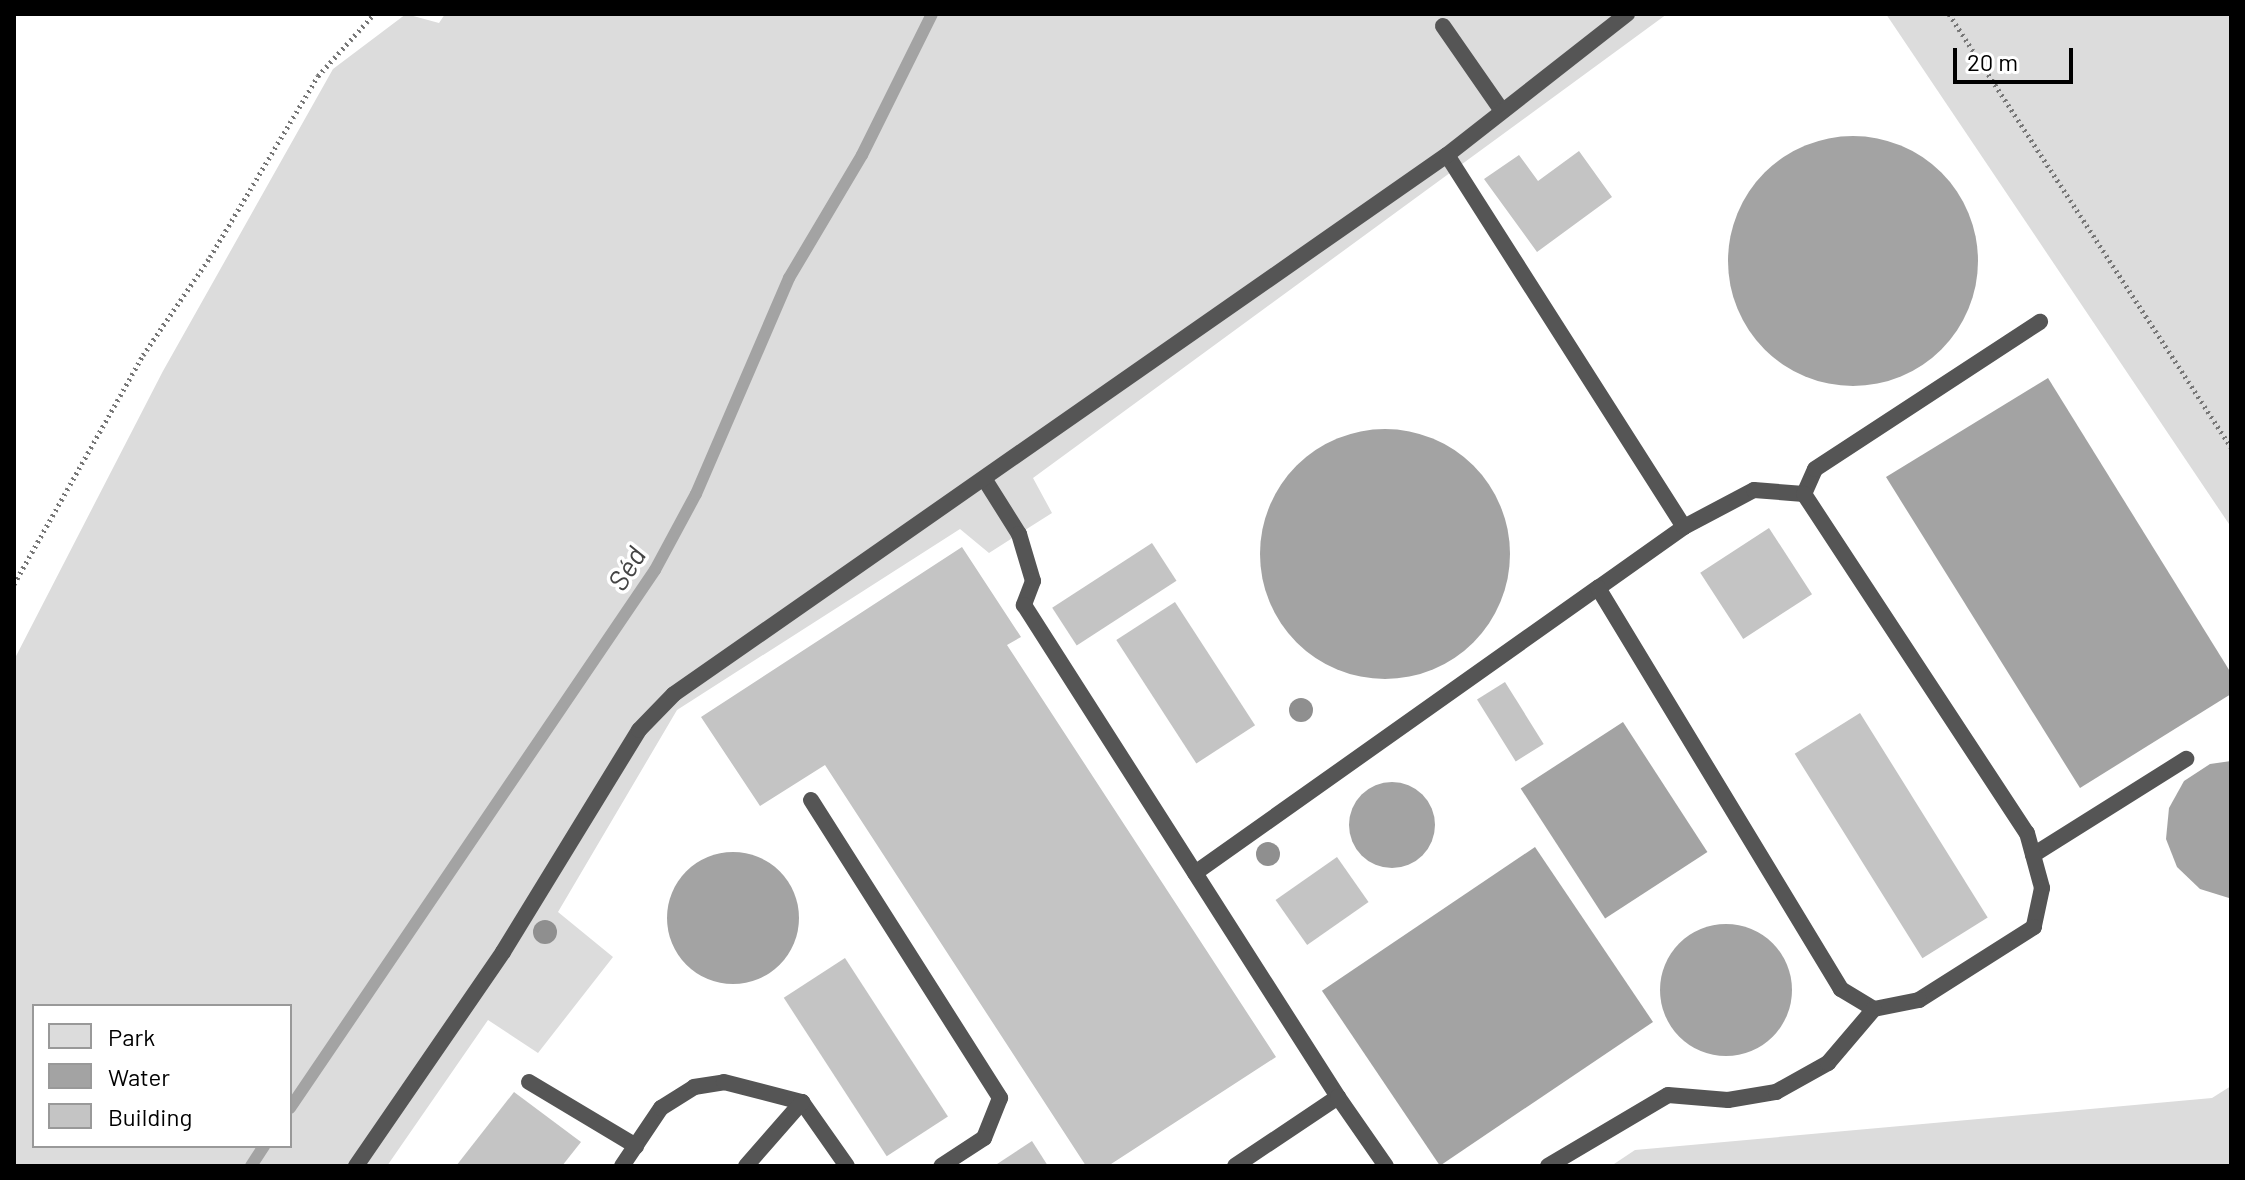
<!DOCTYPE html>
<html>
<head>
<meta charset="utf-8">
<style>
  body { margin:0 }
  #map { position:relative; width:2245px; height:1180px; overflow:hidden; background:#fff; font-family:Barlow,sans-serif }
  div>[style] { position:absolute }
  .green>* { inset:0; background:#dcdcdc }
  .water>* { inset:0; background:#a3a3a3; transform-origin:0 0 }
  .round { border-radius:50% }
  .stream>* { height:12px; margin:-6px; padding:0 6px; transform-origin:6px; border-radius:6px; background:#a3a3a3 }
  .building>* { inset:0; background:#c4c4c4; transform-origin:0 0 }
  .path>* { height:5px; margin-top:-2.5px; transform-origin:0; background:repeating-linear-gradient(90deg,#777 0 2px,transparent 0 6px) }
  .lane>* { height:16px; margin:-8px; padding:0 8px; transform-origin:8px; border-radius:8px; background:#555 }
  .trees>* { width:24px; height:24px; margin:-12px; border-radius:50%; background:#8f8f8f }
  span { translate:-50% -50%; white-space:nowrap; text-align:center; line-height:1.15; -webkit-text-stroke:7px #fff; paint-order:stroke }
  .water-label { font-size:28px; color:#444; font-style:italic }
  .frame { position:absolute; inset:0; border:16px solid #000; pointer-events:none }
  .legend { position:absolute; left:32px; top:1004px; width:260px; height:144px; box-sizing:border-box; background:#fff; border:2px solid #999; margin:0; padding:10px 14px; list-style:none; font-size:24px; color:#000 }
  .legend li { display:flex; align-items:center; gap:16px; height:40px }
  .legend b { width:40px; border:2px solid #999 }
  .scale { position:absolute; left:1953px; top:48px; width:120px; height:36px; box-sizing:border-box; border:4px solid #000; border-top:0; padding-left:10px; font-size:24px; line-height:28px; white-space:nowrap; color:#000; -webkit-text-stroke:6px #fff; paint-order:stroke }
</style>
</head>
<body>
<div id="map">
  <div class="green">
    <div style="clip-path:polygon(evenodd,406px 14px,439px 23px,445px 14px,1667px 14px,1033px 478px,1052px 513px,989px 553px,960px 529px,677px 710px,558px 912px,613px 957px,538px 1053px,488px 1020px,387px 1166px,14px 1166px,14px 660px,163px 371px,333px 69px,406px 14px,34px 1006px,290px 1006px,290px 1146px,34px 1146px,34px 1006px)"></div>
    <div style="clip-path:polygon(1886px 14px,2231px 14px,2231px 527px)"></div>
    <div style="clip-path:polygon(2231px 1086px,2231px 1166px,1611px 1166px,1635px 1150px,2212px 1098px)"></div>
  </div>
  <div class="water">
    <div class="round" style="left:1728px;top:136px;width:250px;height:250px"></div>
    <div style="clip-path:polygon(2048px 378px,2231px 673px,2231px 694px,2080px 788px,1886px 477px)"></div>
    <div class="round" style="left:1260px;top:429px;width:250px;height:250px"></div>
    <div style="left:1623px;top:722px;width:155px;height:122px;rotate:57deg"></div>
    <div style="clip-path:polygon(2231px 761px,2231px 898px,2229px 898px,2200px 889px,2177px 867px,2166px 839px,2169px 808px,2184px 781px,2210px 764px)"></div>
    <div class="round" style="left:1349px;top:782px;width:86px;height:86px"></div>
    <div style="left:1535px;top:847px;width:211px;height:257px;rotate:56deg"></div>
    <div class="round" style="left:667px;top:852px;width:132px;height:132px"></div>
    <div class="round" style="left:1660px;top:924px;width:132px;height:132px"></div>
  </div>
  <div class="stream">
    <div style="left:290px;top:1108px;width:650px;rotate:-55.85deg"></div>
    <div style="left:655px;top:570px;width:86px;rotate:-61.7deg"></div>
    <div style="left:696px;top:494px;width:235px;rotate:-66.7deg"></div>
    <div style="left:789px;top:278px;width:143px;rotate:-59.3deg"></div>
    <div style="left:862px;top:155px;width:157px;rotate:-63.6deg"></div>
    <div style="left:251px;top:1166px;width:24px;rotate:-57deg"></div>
  </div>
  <div class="building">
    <div style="clip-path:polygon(1579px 151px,1612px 197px,1537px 252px,1484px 179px,1519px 155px,1538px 181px)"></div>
    <div style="left:1769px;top:528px;width:79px;height:82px;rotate:57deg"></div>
    <div style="left:1152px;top:543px;width:45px;height:119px;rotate:57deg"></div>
    <div style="clip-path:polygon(962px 547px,1021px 637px,1007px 645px,1276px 1057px,1108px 1166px,1086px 1166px,825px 765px,760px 806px,701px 717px)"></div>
    <div style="left:1175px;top:602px;width:147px;height:70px;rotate:57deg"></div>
    <div style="left:1505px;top:682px;width:73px;height:33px;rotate:58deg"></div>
    <div style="left:1860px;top:713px;width:241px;height:77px;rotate:58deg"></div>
    <div style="left:1337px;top:857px;width:55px;height:75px;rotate:55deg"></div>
    <div style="left:845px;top:958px;width:189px;height:73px;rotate:57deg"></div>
    <div style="clip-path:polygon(514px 1092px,581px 1142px,562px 1166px,456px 1166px)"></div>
    <div style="clip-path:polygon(1032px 1141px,1048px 1166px,994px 1166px)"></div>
  </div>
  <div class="path">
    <div style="left:1949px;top:14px;width:517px;rotate:56.93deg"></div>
    <div style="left:14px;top:584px;width:263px;rotate:-60.6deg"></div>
    <div style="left:143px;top:355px;width:119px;rotate:-55.6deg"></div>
    <div style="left:210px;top:257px;width:211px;rotate:-59.2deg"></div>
    <div style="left:318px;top:76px;width:84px;rotate:-47.9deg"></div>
  </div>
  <div class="lane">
    <div style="left:1443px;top:26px;width:103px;rotate:55.2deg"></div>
    <div style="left:1447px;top:155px;width:441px;rotate:57.5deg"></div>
    <div style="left:985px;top:480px;width:64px;rotate:57.8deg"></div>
    <div style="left:1019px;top:534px;width:49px;rotate:73.4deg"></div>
    <div style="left:1033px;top:581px;width:26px;rotate:111deg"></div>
    <div style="left:1024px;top:605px;width:584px;rotate:57.45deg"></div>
    <div style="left:1338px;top:1097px;width:124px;rotate:146.2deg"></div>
    <div style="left:1804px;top:494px;width:27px;rotate:-66deg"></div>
    <div style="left:1815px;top:469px;width:269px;rotate:-33.2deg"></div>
    <div style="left:811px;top:800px;width:353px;rotate:57.6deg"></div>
    <div style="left:1000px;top:1098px;width:43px;rotate:111.8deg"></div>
    <div style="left:984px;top:1138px;width:51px;rotate:146.9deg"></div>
    <div style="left:2033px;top:855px;width:181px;rotate:-32.1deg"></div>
    <div style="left:1195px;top:873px;width:494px;rotate:-35.3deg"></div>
    <div style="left:1598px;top:588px;width:105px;rotate:-35.3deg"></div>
    <div style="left:1684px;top:527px;width:79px;rotate:-27.9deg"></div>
    <div style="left:1754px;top:490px;width:50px;rotate:4.6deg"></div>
    <div style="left:1804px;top:494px;width:406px;rotate:56.7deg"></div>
    <div style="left:2027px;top:833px;width:57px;rotate:74.7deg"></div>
    <div style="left:2042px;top:888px;width:40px;rotate:102deg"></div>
    <div style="left:2034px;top:927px;width:136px;rotate:147.6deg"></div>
    <div style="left:1919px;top:1000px;width:46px;rotate:168.7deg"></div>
    <div style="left:1874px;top:1009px;width:39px;rotate:-149deg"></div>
    <div style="left:1841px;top:989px;width:469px;rotate:-121.2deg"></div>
    <div style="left:529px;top:1082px;width:125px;rotate:30.9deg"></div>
    <div style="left:1338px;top:1097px;width:84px;rotate:55.2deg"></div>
    <div style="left:356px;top:1166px;width:260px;rotate:-55.5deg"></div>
    <div style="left:503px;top:952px;width:260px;rotate:-58.5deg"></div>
    <div style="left:639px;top:730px;width:50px;rotate:-45.8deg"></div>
    <div style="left:674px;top:694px;width:942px;rotate:-34.89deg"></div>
    <div style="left:1447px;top:155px;width:229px;rotate:-38.1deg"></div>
    <div style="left:622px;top:1166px;width:70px;rotate:-56.1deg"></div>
    <div style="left:661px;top:1108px;width:39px;rotate:-32deg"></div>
    <div style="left:694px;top:1087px;width:30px;rotate:-9deg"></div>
    <div style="left:724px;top:1082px;width:81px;rotate:14.4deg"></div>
    <div style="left:802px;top:1102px;width:78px;rotate:54.9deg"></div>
    <div style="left:746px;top:1166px;width:85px;rotate:-48.8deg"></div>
    <div style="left:1548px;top:1166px;width:139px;rotate:-30.6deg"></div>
    <div style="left:1668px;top:1095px;width:60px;rotate:4.8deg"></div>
    <div style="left:1728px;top:1100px;width:49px;rotate:-9.5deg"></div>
    <div style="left:1776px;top:1092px;width:60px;rotate:-29.1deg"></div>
    <div style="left:1828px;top:1063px;width:71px;rotate:-49.6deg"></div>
  </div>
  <div class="trees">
    <div style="left:1301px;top:710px"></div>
    <div style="left:1268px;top:854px"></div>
    <div style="left:545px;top:932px"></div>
  </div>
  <div class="water-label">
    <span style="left:626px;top:568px;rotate:-58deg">Séd</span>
  </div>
  <div class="frame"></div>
  <ul class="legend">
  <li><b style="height:22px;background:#dcdcdc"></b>Park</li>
  <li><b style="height:22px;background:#a3a3a3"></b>Water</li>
  <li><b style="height:22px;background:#c4c4c4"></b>Building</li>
  </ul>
  <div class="scale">20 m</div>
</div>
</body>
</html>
